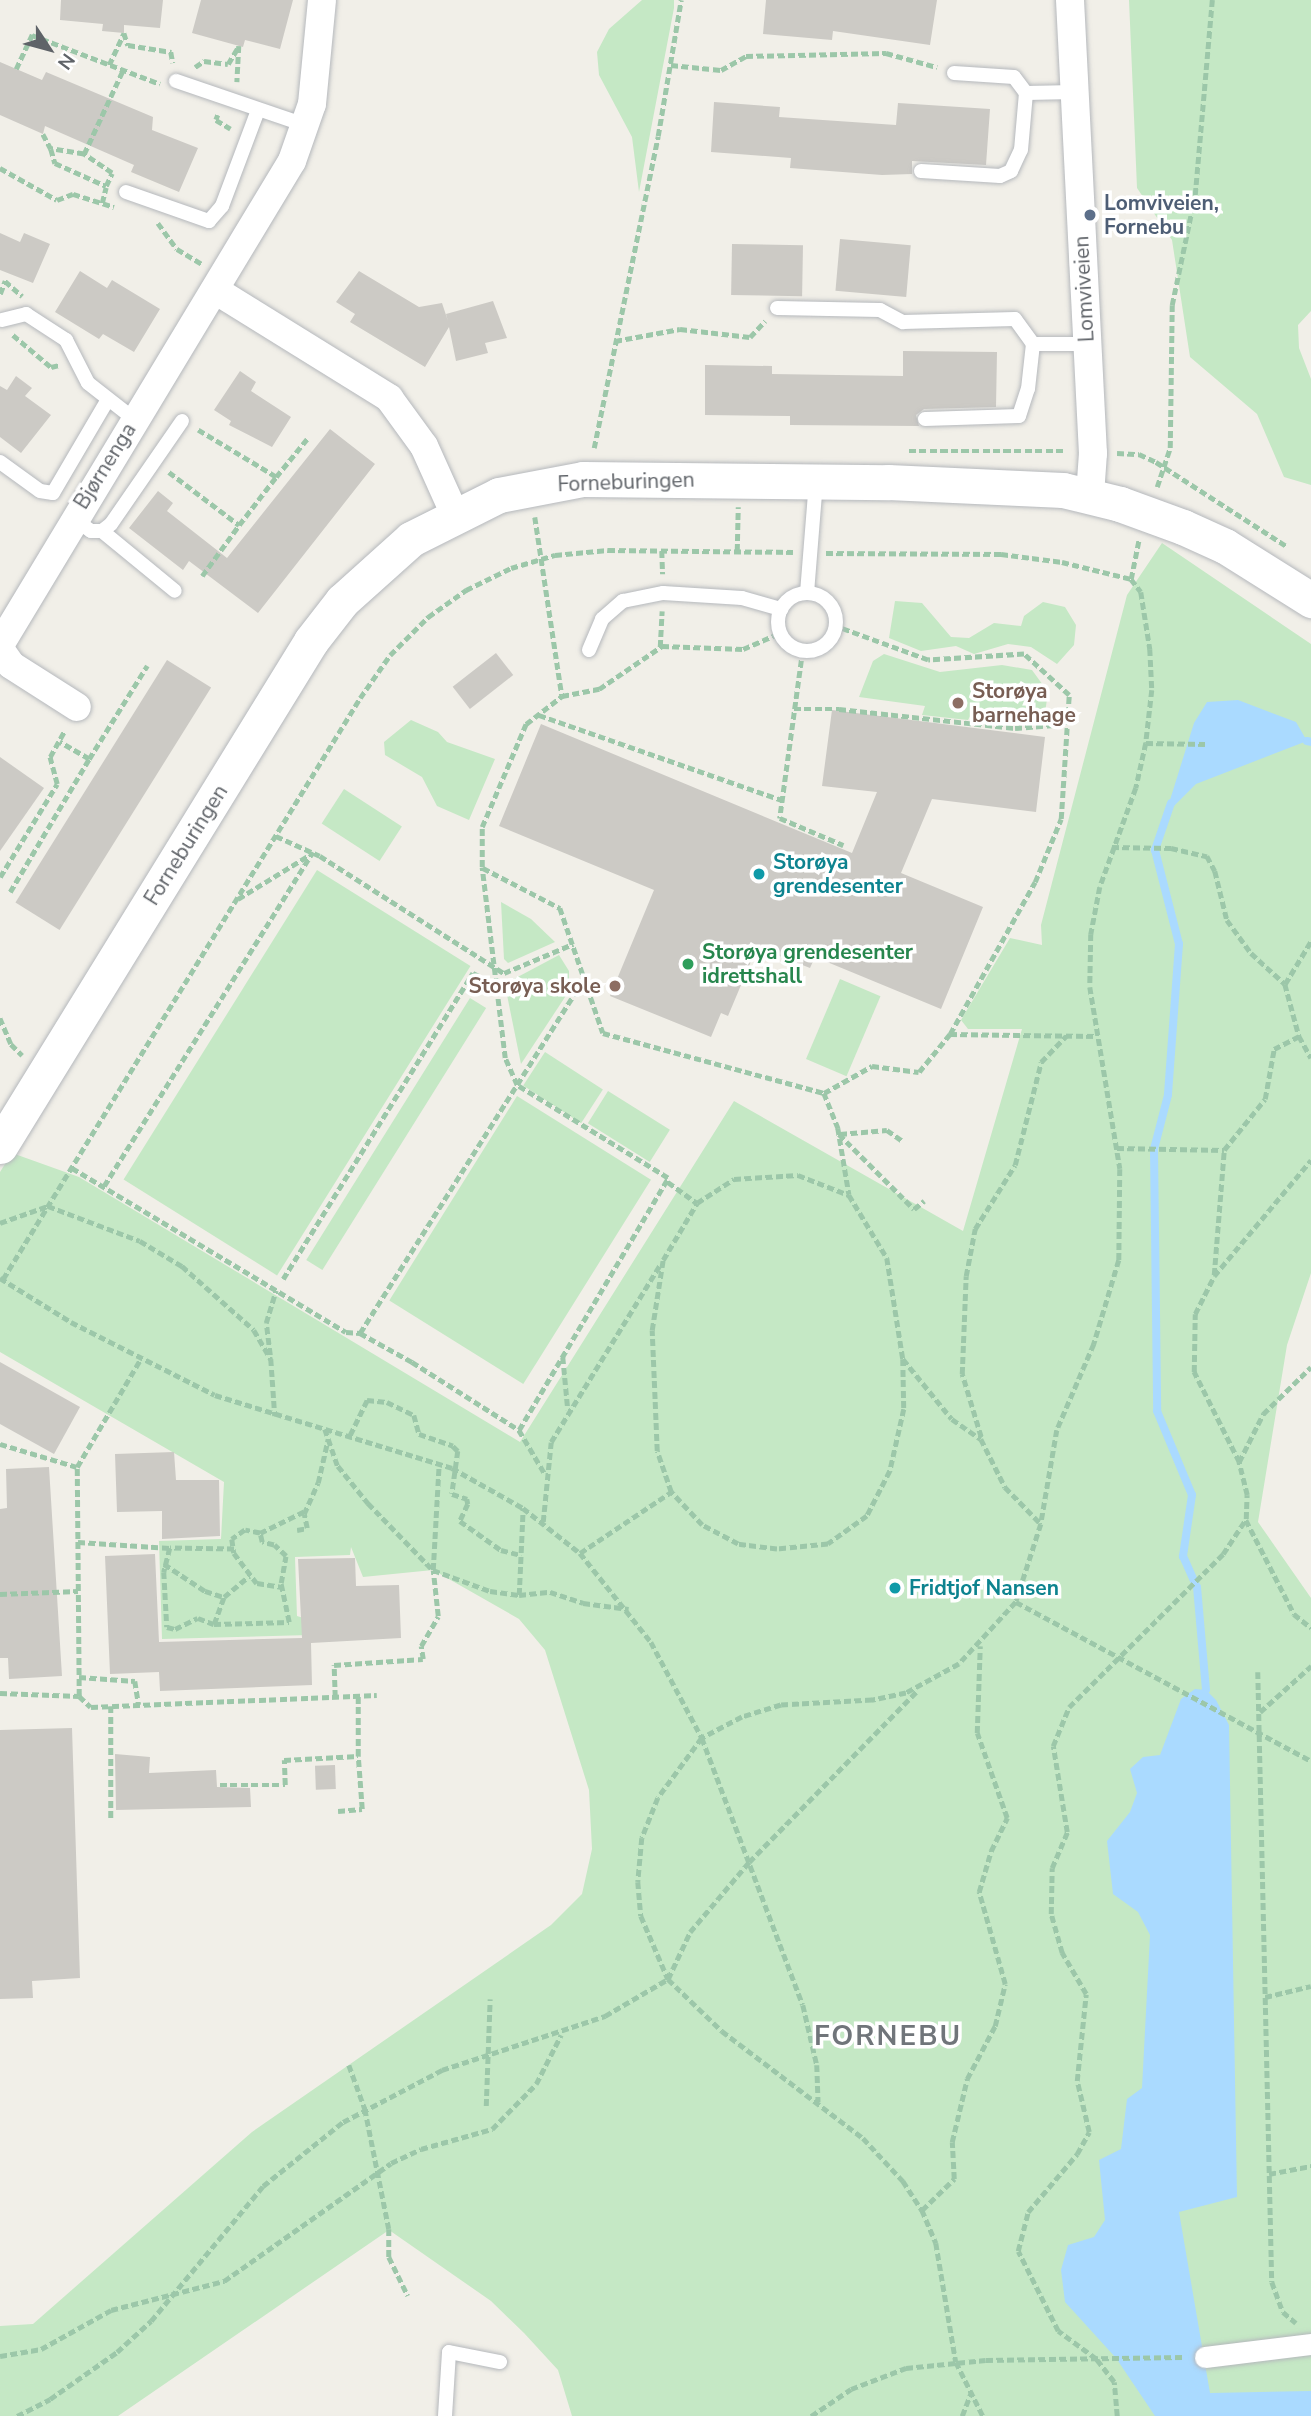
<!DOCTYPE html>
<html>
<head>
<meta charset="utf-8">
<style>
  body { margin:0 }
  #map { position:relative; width:1311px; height:2416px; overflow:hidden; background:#f1efe8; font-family:"Nunito Sans",sans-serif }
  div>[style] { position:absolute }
  .green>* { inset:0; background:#c5e8c5; transform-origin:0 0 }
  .water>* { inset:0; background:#aadaff }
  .stream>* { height:8px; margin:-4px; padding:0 4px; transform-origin:4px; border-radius:4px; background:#aadaff }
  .building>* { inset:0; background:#cccac5; transform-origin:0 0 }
  .path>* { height:4.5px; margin-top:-2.25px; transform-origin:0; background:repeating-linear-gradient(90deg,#9cc7a9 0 7px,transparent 0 10.5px) }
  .roads { filter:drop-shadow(0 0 2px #b5b8bc) drop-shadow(0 0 2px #b5b8bc) }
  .service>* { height:14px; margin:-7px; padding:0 7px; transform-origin:7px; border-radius:7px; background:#fff }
  .service>.ring { margin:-7px; padding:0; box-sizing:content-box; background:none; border:14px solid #fff; border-radius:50% }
  .pedestrian>* { height:21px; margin:-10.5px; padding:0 10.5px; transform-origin:10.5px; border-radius:10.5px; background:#fff }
  .minor>* { height:28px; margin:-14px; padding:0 14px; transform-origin:14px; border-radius:14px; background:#fff }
  .tertiary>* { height:35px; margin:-17.5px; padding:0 17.5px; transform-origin:17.5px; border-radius:17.5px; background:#fff }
  .dots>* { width:19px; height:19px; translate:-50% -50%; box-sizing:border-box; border:4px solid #fff; border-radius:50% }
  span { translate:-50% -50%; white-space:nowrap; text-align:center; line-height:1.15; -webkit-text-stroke:7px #fff; paint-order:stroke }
  .service-label { font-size:21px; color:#4e5e75; font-weight:700 }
  .left { translate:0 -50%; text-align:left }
  .street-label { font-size:21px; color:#5f6368 }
  .education-label { font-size:21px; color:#785e54; font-weight:700 }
  .right { translate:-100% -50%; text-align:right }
  .culture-label { font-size:21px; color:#0d838f; font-weight:700 }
  .leisure-label { font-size:21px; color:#27864d; font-weight:700 }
  .district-label { font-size:28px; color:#70757a; font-weight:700; letter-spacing:2px }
  .north { position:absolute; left:14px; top:14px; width:70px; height:70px; -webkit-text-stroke:5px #fff; paint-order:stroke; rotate:126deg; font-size:19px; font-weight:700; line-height:28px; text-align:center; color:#5f6368 }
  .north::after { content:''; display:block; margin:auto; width:24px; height:32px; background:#5f6368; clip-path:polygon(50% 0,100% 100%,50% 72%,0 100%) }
</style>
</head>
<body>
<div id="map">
  <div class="green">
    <div style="clip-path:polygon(642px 0,674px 0,674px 8px,639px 192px,632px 137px,599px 75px,597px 52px,609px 29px)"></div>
    <div style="clip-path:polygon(1129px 0,1311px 0,1311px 311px,1298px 325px,1299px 348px,1311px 379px,1311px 485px,1284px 477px,1257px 414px,1190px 357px,1172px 240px,1137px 188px)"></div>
    <div style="clip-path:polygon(1162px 543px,1311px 644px,1311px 1273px,1287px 1345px,1258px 1522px,1311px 1598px,1311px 2416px,572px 2416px,558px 2370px,524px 2333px,491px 2301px,389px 2230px,118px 2416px,0 2416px,0 2326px,33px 2324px,252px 2132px,551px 1925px,582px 1894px,592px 1849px,589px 1790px,545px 1650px,519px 1619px,433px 1570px,363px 1577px,351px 1547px,350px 1555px,295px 1557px,297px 1616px,310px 1620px,310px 1635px,162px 1639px,159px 1541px,221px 1539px,224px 1482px,0 1352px,0 1172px,12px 1153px,79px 1177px,520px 1442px,734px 1101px,963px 1231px,1022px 1029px,968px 1029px,961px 1020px,1010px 938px,1042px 945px,1041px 925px,1127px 595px)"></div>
    <div style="clip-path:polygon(895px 601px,922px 603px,951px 637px,969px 638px,994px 623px,1021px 626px,1024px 616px,1043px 602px,1065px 607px,1076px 625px,1074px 645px,1057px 664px,1031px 647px,1008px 644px,974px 654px,956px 646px,921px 651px,889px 638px)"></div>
    <div style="clip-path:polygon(884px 654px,940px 672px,1002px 665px,1032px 670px,1048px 692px,1044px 720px,973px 711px,968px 720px,922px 715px,925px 706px,859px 697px,873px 661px)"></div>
    <div style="clip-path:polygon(411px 720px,438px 732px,447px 742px,495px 759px,469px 820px,437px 806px,422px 777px,385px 755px,384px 742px)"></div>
    <div style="left:344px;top:789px;width:69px;height:41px;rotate:33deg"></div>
    <div style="left:317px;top:870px;width:181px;height:365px;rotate:32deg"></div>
    <div style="clip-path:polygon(501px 902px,531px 919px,555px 942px,508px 963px,504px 959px)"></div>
    <div style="clip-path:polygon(559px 955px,569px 971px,569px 991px,521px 1064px,507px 995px,512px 980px)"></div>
    <div style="left:840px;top:979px;width:44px;height:87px;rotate:23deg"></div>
    <div style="left:470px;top:998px;width:19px;height:309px;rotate:32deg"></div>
    <div style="left:545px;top:1052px;width:69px;height:40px;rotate:33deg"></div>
    <div style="left:608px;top:1091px;width:73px;height:38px;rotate:32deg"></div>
    <div style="left:517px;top:1096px;width:158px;height:241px;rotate:32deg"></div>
  </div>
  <div class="water">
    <div style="clip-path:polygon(1238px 700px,1296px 722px,1307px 741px,1196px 784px,1173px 807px,1170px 800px,1194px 723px,1207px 702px)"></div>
    <div style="clip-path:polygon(1195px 1689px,1206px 1690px,1216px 1700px,1229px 1725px,1237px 2197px,1179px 2212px,1210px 2393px,1311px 2391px,1311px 2416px,1155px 2416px,1116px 2358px,1065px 2302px,1061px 2270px,1068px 2245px,1094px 2237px,1105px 2220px,1099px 2160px,1121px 2149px,1127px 2099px,1142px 2088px,1150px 1935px,1138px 1912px,1113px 1894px,1107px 1841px,1130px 1812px,1137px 1793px,1130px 1769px,1143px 1757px,1160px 1755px,1181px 1699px)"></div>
  </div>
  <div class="stream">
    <div style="left:1307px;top:741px;width:4px;rotate:14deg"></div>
    <div style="left:1171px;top:803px;width:50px;rotate:108.8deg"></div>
    <div style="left:1155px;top:850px;width:97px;rotate:75.7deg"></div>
    <div style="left:1179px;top:944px;width:151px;rotate:94.2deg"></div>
    <div style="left:1168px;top:1095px;width:56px;rotate:104.5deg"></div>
    <div style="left:1154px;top:1149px;width:262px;rotate:89.3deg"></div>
    <div style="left:1157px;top:1411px;width:91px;rotate:67.4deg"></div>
    <div style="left:1192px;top:1495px;width:62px;rotate:98.4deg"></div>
    <div style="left:1183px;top:1556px;width:34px;rotate:66deg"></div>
    <div style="left:1197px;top:1587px;width:103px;rotate:85deg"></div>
  </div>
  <div class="building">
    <div style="clip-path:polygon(61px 0,163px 0,160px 28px,124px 25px,124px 33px,102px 31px,103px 24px,60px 20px)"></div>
    <div style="clip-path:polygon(201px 0,293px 0,280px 49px,245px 40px,243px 47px,192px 33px)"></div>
    <div style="clip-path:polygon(766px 0,937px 0,930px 45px,833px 31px,832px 40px,763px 34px)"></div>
    <div style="clip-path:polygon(0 62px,42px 80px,46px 72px,153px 117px,152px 130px,198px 148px,179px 192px,131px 172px,134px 165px,45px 126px,43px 134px,0 115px)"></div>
    <div style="clip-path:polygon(714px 102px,780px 107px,779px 117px,896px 125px,898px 103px,990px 109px,986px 165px,912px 161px,912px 174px,882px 175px,790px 168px,791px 158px,711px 152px)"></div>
    <div style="clip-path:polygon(0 233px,20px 242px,24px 233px,50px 244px,33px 283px,0 270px)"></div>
    <div style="left:840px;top:239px;width:71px;height:52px;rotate:5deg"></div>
    <div style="left:732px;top:244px;width:71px;height:51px;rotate:1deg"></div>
    <div style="clip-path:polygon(80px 271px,107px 288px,112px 280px,160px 309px,134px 352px,103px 334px,99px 339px,55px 312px)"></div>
    <div style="clip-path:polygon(359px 271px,419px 307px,442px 303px,448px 321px,446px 314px,493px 301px,507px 338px,485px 343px,488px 353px,456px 361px,449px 327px,425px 367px,350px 322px,355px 314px,336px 302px)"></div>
    <div style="clip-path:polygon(903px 351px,997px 352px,996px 407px,924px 409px,916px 415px,919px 426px,790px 425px,790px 416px,705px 415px,705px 365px,772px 366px,772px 374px,903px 376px)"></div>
    <div style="clip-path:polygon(240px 371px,256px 382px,251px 391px,291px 417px,272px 447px,229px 425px,231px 421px,214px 410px)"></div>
    <div style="clip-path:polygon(16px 376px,32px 388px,25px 396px,51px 415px,21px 453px,0 437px,0 386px,7px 390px)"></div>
    <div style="clip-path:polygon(330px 429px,375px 464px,258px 613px,189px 561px,183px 570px,129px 528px,158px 491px,173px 503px,167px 511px,227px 558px)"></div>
    <div style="left:496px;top:653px;width:28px;height:55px;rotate:52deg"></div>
    <div style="left:167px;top:660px;width:52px;height:286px;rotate:32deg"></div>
    <div style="clip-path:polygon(832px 710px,1045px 737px,1036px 812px,932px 799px,901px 873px,983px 907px,941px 1009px,815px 957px,810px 968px,757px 947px,728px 1016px,721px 1013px,711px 1037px,610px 996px,654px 890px,499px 826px,541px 724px,852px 853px,877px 792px,822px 786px)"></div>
    <div style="clip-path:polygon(0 757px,44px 788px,0 851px)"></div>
    <div style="clip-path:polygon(0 1362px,80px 1407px,54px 1454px,0 1424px)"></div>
    <div style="clip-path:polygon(174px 1452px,176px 1480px,219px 1480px,220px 1536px,162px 1539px,162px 1511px,117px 1512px,115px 1454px)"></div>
    <div style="clip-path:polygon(49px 1467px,62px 1676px,9px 1679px,8px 1658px,0 1658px,0 1509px,7px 1508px,6px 1469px)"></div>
    <div style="clip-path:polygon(155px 1554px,159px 1642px,302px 1638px,298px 1559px,355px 1558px,356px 1586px,399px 1585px,401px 1638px,311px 1643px,312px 1685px,160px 1691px,159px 1672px,110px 1674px,105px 1556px)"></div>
    <div style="clip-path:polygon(72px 1728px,80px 1978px,32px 1981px,33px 1998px,0 1999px,0 1730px)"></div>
    <div style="clip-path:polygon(115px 1754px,150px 1757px,149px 1773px,216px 1770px,217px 1787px,250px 1788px,251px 1807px,116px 1810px)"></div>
    <div style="left:335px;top:1765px;width:24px;height:20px;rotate:88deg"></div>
  </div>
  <div class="path">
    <div style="left:109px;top:65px;width:35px;rotate:-65deg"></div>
    <div style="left:124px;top:33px;width:13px;rotate:72deg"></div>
    <div style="left:128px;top:45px;width:44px;rotate:9.2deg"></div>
    <div style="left:171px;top:52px;width:11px;rotate:80deg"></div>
    <div style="left:671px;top:65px;width:50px;rotate:5.7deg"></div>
    <div style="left:721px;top:70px;width:29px;rotate:-29deg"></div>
    <div style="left:746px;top:56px;width:140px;rotate:-1.2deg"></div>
    <div style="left:886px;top:53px;width:53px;rotate:15.4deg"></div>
    <div style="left:195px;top:67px;width:11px;rotate:-34deg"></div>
    <div style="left:204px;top:61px;width:24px;rotate:7deg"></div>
    <div style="left:228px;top:64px;width:21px;rotate:-59deg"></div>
    <div style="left:239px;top:46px;width:36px;rotate:93deg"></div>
    <div style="left:16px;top:69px;width:38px;rotate:-65deg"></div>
    <div style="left:32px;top:35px;width:137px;rotate:20.9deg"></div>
    <div style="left:218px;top:115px;width:5px;rotate:112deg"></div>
    <div style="left:216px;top:120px;width:17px;rotate:31deg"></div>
    <div style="left:43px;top:134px;width:17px;rotate:62deg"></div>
    <div style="left:84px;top:154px;width:33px;rotate:-171deg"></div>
    <div style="left:51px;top:149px;width:15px;rotate:74deg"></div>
    <div style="left:55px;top:163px;width:56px;rotate:24.3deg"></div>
    <div style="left:106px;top:186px;width:14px;rotate:-65deg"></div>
    <div style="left:112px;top:173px;width:34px;rotate:-146deg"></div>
    <div style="left:84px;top:154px;width:93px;rotate:-65.1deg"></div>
    <div style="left:0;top:168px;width:65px;rotate:29.3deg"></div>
    <div style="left:57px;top:200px;width:17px;rotate:-21deg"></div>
    <div style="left:73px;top:194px;width:43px;rotate:17.6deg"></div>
    <div style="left:102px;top:203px;width:16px;rotate:-76deg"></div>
    <div style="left:158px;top:223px;width:32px;rotate:54deg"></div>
    <div style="left:177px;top:249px;width:29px;rotate:31deg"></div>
    <div style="left:0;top:294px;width:14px;rotate:-69deg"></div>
    <div style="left:5px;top:281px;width:23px;rotate:41deg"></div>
    <div style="left:13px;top:335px;width:50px;rotate:40.1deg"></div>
    <div style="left:51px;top:367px;width:8px;rotate:-14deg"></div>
    <div style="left:615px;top:341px;width:66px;rotate:-10.5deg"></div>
    <div style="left:680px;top:329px;width:70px;rotate:6.5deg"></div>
    <div style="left:750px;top:337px;width:22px;rotate:-47deg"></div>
    <div style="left:594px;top:448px;width:318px;rotate:-78.4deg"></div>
    <div style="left:658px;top:136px;width:138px;rotate:-80.4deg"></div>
    <div style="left:909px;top:451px;width:158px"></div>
    <div style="left:1117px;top:453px;width:22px;rotate:3deg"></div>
    <div style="left:1139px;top:454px;width:19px;rotate:25deg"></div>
    <div style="left:1156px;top:462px;width:157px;rotate:32.8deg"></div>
    <div style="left:169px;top:472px;width:88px;rotate:37.1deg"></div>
    <div style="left:239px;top:525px;width:61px;rotate:-52.4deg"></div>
    <div style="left:276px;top:477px;width:91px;rotate:-148.9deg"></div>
    <div style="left:276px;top:477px;width:49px;rotate:-50.8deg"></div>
    <div style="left:1157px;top:487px;width:41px;rotate:-71.6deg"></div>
    <div style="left:1170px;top:448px;width:143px;rotate:-89.2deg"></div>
    <div style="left:1172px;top:305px;width:112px;rotate:-78.2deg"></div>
    <div style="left:1195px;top:195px;width:196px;rotate:-85deg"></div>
    <div style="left:535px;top:517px;width:180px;rotate:81.4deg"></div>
    <div style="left:662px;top:551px;width:23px;rotate:88deg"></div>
    <div style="left:737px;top:551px;width:44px;rotate:-88.7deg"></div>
    <div style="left:826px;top:553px;width:175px;rotate:0.3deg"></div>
    <div style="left:1001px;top:554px;width:62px;rotate:7.5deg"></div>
    <div style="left:1062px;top:562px;width:71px;rotate:13.8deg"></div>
    <div style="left:1131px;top:579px;width:16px;rotate:52deg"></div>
    <div style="left:1141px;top:592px;width:58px;rotate:81deg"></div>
    <div style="left:1150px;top:649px;width:41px;rotate:87.2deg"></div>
    <div style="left:1152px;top:690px;width:53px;rotate:96.5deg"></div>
    <div style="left:1146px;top:743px;width:46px;rotate:102.5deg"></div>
    <div style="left:1136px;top:788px;width:105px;rotate:110deg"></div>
    <div style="left:1100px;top:887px;width:48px;rotate:100.8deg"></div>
    <div style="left:1091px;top:934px;width:53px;rotate:91.1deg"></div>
    <div style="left:1090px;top:987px;width:184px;rotate:80.6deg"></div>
    <div style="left:1120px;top:1169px;width:91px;rotate:90.6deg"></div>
    <div style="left:1119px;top:1260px;width:88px;rotate:106.6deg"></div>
    <div style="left:1094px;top:1344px;width:94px;rotate:113.3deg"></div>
    <div style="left:1057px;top:1430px;width:95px;rotate:99.7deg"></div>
    <div style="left:1041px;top:1524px;width:82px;rotate:107.8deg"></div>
    <div style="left:1016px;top:1602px;width:84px;rotate:132.6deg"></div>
    <div style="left:959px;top:1664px;width:60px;rotate:151.3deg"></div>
    <div style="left:906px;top:1693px;width:35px;rotate:168deg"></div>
    <div style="left:872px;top:1700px;width:91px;rotate:176.9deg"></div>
    <div style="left:781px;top:1705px;width:41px;rotate:162.9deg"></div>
    <div style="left:742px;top:1717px;width:45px;rotate:152.3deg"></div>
    <div style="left:702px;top:1738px;width:74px;rotate:126.3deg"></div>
    <div style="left:658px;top:1798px;width:43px;rotate:111.8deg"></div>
    <div style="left:642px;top:1838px;width:44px;rotate:95.2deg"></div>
    <div style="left:638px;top:1882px;width:34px;rotate:85deg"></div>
    <div style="left:641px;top:1916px;width:69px;rotate:66.8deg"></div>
    <div style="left:668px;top:1979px;width:75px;rotate:43.9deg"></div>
    <div style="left:722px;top:2031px;width:177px;rotate:37.2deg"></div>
    <div style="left:863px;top:2138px;width:59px;rotate:47.1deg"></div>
    <div style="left:903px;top:2181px;width:35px;rotate:57deg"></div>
    <div style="left:922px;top:2210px;width:36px;rotate:67deg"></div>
    <div style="left:936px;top:2243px;width:121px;rotate:80.5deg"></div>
    <div style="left:956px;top:2362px;width:60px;rotate:63.4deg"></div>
    <div style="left:202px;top:576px;width:63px;rotate:-54deg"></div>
    <div style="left:1131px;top:579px;width:41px;rotate:-78.7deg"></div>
    <div style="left:660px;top:647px;width:36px;rotate:-87deg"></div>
    <div style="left:803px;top:650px;width:170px;rotate:97.8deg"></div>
    <div style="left:780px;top:818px;width:69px;rotate:23.2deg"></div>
    <div style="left:794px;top:709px;width:45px"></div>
    <div style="left:839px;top:709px;width:177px;rotate:6.2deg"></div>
    <div style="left:1015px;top:728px;width:52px;rotate:-4.4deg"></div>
    <div style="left:539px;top:715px;width:257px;rotate:19.3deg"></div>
    <div style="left:1146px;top:743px;width:59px;rotate:1deg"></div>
    <div style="left:89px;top:759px;width:110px;rotate:-58.1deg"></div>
    <div style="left:276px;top:836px;width:48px;rotate:24.4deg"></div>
    <div style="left:320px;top:856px;width:218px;rotate:32.5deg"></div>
    <div style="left:504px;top:973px;width:75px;rotate:-22.8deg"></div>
    <div style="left:1112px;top:847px;width:59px;rotate:1deg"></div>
    <div style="left:1171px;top:848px;width:37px;rotate:13deg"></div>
    <div style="left:1207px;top:856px;width:17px;rotate:62deg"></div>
    <div style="left:1215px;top:871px;width:50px;rotate:76.2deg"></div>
    <div style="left:1227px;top:920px;width:41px;rotate:54deg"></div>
    <div style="left:1251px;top:953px;width:46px;rotate:42.4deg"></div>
    <div style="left:1285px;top:984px;width:54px;rotate:74.9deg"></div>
    <div style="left:1299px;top:1036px;width:25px;rotate:61deg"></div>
    <div style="left:483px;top:868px;width:87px;rotate:27.5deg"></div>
    <div style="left:560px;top:908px;width:132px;rotate:71deg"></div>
    <div style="left:603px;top:1033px;width:229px;rotate:15.2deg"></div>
    <div style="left:824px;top:1093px;width:55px;rotate:-29.4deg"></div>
    <div style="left:872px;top:1066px;width:47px;rotate:7.3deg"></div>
    <div style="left:919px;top:1072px;width:49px;rotate:-50.8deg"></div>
    <div style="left:950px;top:1034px;width:174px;rotate:-60.8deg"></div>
    <div style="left:1035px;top:882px;width:68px;rotate:-67.6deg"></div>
    <div style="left:1061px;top:819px;width:124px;rotate:-86.3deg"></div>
    <div style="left:1069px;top:695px;width:61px;rotate:-137.7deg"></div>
    <div style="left:1024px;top:654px;width:96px;rotate:176.4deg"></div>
    <div style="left:928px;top:660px;width:99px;rotate:-159.9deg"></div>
    <div style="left:0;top:877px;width:109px;rotate:-58.5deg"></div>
    <div style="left:57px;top:784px;width:28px;rotate:-105deg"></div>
    <div style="left:50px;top:757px;width:31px;rotate:-61deg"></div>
    <div style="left:10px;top:892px;width:155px;rotate:-59.3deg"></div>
    <div style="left:89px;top:759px;width:34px;rotate:-150deg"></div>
    <div style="left:238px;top:899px;width:86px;rotate:-31.7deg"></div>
    <div style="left:1285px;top:984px;width:50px;rotate:-58.8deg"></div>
    <div style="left:0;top:1018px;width:28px;rotate:67deg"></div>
    <div style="left:11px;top:1044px;width:16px;rotate:45deg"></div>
    <div style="left:950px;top:1034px;width:146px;rotate:0.8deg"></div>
    <div style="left:824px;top:1093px;width:38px;rotate:68deg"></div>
    <div style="left:838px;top:1128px;width:67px;rotate:80.5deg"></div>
    <div style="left:839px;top:1134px;width:106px;rotate:45deg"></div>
    <div style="left:914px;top:1209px;width:13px;rotate:-39deg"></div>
    <div style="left:840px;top:1134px;width:47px;rotate:-4.9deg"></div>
    <div style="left:887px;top:1130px;width:19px;rotate:35deg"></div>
    <div style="left:1117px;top:1148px;width:107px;rotate:1.1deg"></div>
    <div style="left:72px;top:1168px;width:319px;rotate:30.9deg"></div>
    <div style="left:346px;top:1332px;width:14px;rotate:4deg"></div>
    <div style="left:360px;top:1333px;width:60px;rotate:29.1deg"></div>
    <div style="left:412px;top:1362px;width:127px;rotate:32.4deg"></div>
    <div style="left:519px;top:1430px;width:293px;rotate:-59.4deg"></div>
    <div style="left:668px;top:1178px;width:177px;rotate:-148.4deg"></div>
    <div style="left:517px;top:1085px;width:30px;rotate:-114deg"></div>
    <div style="left:505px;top:1058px;width:192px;rotate:-96.9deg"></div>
    <div style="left:482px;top:867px;width:40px;rotate:-90deg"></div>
    <div style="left:482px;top:827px;width:112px;rotate:-66.9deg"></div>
    <div style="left:526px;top:724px;width:46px;rotate:-37.9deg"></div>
    <div style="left:562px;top:696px;width:38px;rotate:-11deg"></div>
    <div style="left:599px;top:689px;width:76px;rotate:-34.3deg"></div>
    <div style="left:662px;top:646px;width:81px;rotate:2.1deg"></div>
    <div style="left:743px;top:649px;width:40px;rotate:-23.4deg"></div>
    <div style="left:668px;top:1182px;width:36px;rotate:36deg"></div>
    <div style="left:104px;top:1186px;width:394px;rotate:-58deg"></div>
    <div style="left:0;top:1223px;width:51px;rotate:-19.5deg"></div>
    <div style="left:48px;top:1206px;width:98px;rotate:20.8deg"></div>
    <div style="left:140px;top:1241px;width:49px;rotate:30.8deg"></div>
    <div style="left:182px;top:1266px;width:96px;rotate:41.6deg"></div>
    <div style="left:254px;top:1330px;width:34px;rotate:60deg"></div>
    <div style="left:271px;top:1359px;width:57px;rotate:86deg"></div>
    <div style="left:1214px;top:1275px;width:125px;rotate:-85.4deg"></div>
    <div style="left:1224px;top:1150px;width:65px;rotate:-51.2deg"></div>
    <div style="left:1265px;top:1099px;width:51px;rotate:-79.8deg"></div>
    <div style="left:1274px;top:1049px;width:28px;rotate:-27deg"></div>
    <div style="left:0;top:1278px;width:84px;rotate:31.8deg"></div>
    <div style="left:71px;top:1322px;width:161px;rotate:26.9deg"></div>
    <div style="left:215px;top:1395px;width:248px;rotate:17.1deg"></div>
    <div style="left:452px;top:1468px;width:81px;rotate:29.4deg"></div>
    <div style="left:523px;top:1508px;width:73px;rotate:38.3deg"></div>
    <div style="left:580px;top:1553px;width:114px;rotate:51.4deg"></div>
    <div style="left:651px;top:1642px;width:109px;rotate:62deg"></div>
    <div style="left:702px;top:1738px;width:285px;rotate:69.3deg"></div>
    <div style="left:803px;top:2005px;width:62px;rotate:76.9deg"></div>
    <div style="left:817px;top:2065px;width:37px;rotate:88deg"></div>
    <div style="left:3px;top:1279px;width:682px;rotate:-58.43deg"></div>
    <div style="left:360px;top:698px;width:52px;rotate:-55.1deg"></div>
    <div style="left:390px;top:655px;width:54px;rotate:-45deg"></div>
    <div style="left:428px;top:617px;width:47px;rotate:-35.4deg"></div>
    <div style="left:466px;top:590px;width:50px;rotate:-26.1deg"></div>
    <div style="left:511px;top:568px;width:46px;rotate:-16.5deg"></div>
    <div style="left:555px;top:555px;width:53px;rotate:-5.4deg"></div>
    <div style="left:608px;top:550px;width:185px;rotate:0.6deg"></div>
    <div style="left:283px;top:1279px;width:360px;rotate:-58.2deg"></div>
    <div style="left:473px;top:973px;width:28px;rotate:26deg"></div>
    <div style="left:360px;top:1333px;width:420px;rotate:-57.7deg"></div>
    <div style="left:270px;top:1355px;width:32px;rotate:-97deg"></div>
    <div style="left:266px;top:1323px;width:34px;rotate:-73deg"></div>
    <div style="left:563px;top:1357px;width:53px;rotate:84.6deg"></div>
    <div style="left:903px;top:1359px;width:50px;rotate:88.9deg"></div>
    <div style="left:904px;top:1409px;width:64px;rotate:102.7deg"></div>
    <div style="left:890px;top:1471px;width:51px;rotate:117.1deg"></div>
    <div style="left:867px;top:1516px;width:48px;rotate:144.3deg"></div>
    <div style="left:828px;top:1544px;width:51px;rotate:174.4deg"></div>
    <div style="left:777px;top:1549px;width:39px;rotate:-173deg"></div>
    <div style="left:738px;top:1544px;width:41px;rotate:-152.2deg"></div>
    <div style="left:702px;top:1525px;width:45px;rotate:-133.2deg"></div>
    <div style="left:671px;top:1492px;width:43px;rotate:-108.9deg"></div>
    <div style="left:657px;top:1451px;width:121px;rotate:-92.4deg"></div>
    <div style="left:652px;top:1330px;width:71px;rotate:-81.1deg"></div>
    <div style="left:663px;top:1260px;width:66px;rotate:-59.2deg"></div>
    <div style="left:697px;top:1203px;width:44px;rotate:-33deg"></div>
    <div style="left:734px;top:1179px;width:64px;rotate:-3.6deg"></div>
    <div style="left:798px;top:1175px;width:55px;rotate:21.4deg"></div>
    <div style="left:849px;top:1195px;width:74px;rotate:58.9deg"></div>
    <div style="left:887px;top:1258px;width:102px;rotate:81deg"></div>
    <div style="left:903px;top:1359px;width:77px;rotate:50.8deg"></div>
    <div style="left:952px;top:1419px;width:35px;rotate:35deg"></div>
    <div style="left:981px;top:1439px;width:54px;rotate:63.4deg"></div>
    <div style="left:1005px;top:1487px;width:52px;rotate:45.8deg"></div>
    <div style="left:325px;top:1429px;width:39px;rotate:71deg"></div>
    <div style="left:338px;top:1466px;width:48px;rotate:51deg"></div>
    <div style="left:368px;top:1503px;width:93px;rotate:45.9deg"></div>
    <div style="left:433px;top:1570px;width:61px;rotate:20.2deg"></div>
    <div style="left:490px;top:1591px;width:29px;rotate:8deg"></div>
    <div style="left:519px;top:1595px;width:31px;rotate:-6deg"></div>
    <div style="left:550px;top:1592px;width:35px;rotate:18deg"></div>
    <div style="left:583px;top:1603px;width:46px;rotate:7.4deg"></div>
    <div style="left:519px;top:1430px;width:51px;rotate:59.4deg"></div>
    <div style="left:350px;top:1435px;width:39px;rotate:-64deg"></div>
    <div style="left:367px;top:1400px;width:20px;rotate:6deg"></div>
    <div style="left:387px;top:1402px;width:30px;rotate:26deg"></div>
    <div style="left:414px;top:1415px;width:20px;rotate:75deg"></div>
    <div style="left:419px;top:1434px;width:36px;rotate:19deg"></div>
    <div style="left:453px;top:1446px;width:7px;rotate:45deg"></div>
    <div style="left:458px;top:1451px;width:43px;rotate:97.9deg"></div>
    <div style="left:452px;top:1494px;width:16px;rotate:18deg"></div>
    <div style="left:467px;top:1499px;width:5px;rotate:79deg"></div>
    <div style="left:468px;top:1504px;width:19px;rotate:115deg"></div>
    <div style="left:460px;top:1521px;width:50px;rotate:35.3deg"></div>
    <div style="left:501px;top:1550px;width:21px;rotate:14deg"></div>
    <div style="left:981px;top:1437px;width:66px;rotate:-106.8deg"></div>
    <div style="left:962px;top:1374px;width:98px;rotate:-87.7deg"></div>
    <div style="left:966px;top:1276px;width:48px;rotate:-79.2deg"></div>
    <div style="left:975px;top:1229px;width:75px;rotate:-58deg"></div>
    <div style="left:1015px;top:1165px;width:106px;rotate:-75.8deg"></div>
    <div style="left:1041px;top:1062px;width:36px;rotate:-46deg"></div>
    <div style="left:0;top:1444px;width:80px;rotate:16.6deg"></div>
    <div style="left:1239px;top:1462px;width:54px;rotate:-63.4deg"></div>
    <div style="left:1263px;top:1414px;width:67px;rotate:-44.4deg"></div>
    <div style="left:1246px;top:1520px;width:106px;rotate:62.9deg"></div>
    <div style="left:1294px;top:1614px;width:22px;rotate:39deg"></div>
    <div style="left:543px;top:1522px;width:80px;rotate:-84.3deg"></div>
    <div style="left:551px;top:1442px;width:210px;rotate:-58.4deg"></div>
    <div style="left:297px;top:1530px;width:10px;rotate:-11deg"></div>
    <div style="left:307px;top:1528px;width:14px;rotate:-102deg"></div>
    <div style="left:304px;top:1514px;width:34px;rotate:-66deg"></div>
    <div style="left:318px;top:1483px;width:45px;rotate:-77.2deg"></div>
    <div style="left:260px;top:1533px;width:15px;rotate:-169deg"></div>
    <div style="left:245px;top:1530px;width:16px;rotate:145deg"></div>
    <div style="left:232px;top:1539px;width:14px;rotate:82deg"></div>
    <div style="left:234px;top:1553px;width:38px;rotate:53deg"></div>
    <div style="left:257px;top:1583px;width:24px;rotate:9deg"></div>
    <div style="left:78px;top:1542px;width:92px;rotate:3.7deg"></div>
    <div style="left:234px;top:1549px;width:64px;rotate:-179.1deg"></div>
    <div style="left:170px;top:1548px;width:25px;rotate:104deg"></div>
    <div style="left:164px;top:1572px;width:55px;rotate:86.9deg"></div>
    <div style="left:167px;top:1627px;width:8px;rotate:14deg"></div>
    <div style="left:175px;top:1629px;width:25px;rotate:-26deg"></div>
    <div style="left:198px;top:1618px;width:17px;rotate:21deg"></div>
    <div style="left:214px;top:1624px;width:75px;rotate:-1.5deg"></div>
    <div style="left:289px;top:1622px;width:40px;rotate:-102deg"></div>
    <div style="left:281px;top:1583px;width:27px;rotate:-80deg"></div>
    <div style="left:286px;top:1556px;width:16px;rotate:-137deg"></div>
    <div style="left:274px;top:1545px;width:12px;rotate:-166deg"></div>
    <div style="left:262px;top:1542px;width:9px;rotate:-103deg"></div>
    <div style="left:260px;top:1533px;width:50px;rotate:-26.1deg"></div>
    <div style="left:580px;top:1553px;width:110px;rotate:-33.8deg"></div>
    <div style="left:164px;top:1564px;width:49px;rotate:33.4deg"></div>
    <div style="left:205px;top:1591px;width:20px;rotate:18deg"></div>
    <div style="left:0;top:1594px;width:78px;rotate:-2.2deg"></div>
    <div style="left:519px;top:1595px;width:87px;rotate:-87.4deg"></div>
    <div style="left:1016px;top:1602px;width:335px;rotate:28.3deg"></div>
    <div style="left:214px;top:1624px;width:29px;rotate:-70deg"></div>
    <div style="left:224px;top:1597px;width:33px;rotate:-40deg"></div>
    <div style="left:1258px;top:1672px;width:610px;rotate:88.69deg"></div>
    <div style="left:1272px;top:2282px;width:32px;rotate:70deg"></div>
    <div style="left:1283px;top:2312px;width:17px;rotate:40deg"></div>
    <div style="left:79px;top:1677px;width:56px;rotate:4.1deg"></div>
    <div style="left:135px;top:1681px;width:24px;rotate:81deg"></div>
    <div style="left:0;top:1693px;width:79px;rotate:2.2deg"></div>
    <div style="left:79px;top:1696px;width:16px;rotate:43deg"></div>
    <div style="left:91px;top:1707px;width:286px;rotate:-2.4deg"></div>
    <div style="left:79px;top:1696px;width:229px;rotate:-90.5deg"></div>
    <div style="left:77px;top:1467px;width:124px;rotate:-59.5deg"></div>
    <div style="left:335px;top:1697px;width:32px;rotate:-92deg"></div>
    <div style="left:334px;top:1665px;width:89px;rotate:-3.9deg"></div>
    <div style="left:423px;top:1659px;width:13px;rotate:-99deg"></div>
    <div style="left:421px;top:1646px;width:34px;rotate:-60deg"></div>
    <div style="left:438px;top:1616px;width:46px;rotate:-96.2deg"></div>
    <div style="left:433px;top:1570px;width:107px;rotate:-86.8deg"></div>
    <div style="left:111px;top:1706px;width:112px;rotate:90deg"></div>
    <div style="left:1260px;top:1712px;width:69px;rotate:-42deg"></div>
    <div style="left:220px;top:1785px;width:65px"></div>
    <div style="left:285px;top:1785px;width:25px;rotate:-92deg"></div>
    <div style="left:284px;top:1760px;width:74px;rotate:-3.1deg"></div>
    <div style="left:358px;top:1756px;width:60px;rotate:-90deg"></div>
    <div style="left:338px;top:1811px;width:24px;rotate:-5deg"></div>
    <div style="left:362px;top:1809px;width:53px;rotate:-94.3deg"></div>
    <div style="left:1265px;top:1997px;width:47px;rotate:-13.4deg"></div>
    <div style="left:349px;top:2065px;width:47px;rotate:70deg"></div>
    <div style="left:365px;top:2109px;width:122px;rotate:78.7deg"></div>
    <div style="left:389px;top:2229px;width:28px;rotate:90deg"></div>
    <div style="left:389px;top:2257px;width:43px;rotate:64deg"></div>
    <div style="left:486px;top:2106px;width:107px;rotate:-87.9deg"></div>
    <div style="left:1269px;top:2174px;width:43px;rotate:-10.8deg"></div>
    <div style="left:922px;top:2210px;width:45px;rotate:-44.1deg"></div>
    <div style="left:954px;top:2179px;width:37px;rotate:-93deg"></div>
    <div style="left:952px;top:2142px;width:65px;rotate:-76.6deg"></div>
    <div style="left:967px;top:2079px;width:60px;rotate:-62.2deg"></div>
    <div style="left:995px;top:2026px;width:43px;rotate:-76.6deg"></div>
    <div style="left:1005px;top:1984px;width:96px;rotate:-105.8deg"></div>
    <div style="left:979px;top:1892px;width:43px;rotate:-73.7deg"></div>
    <div style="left:991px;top:1851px;width:37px;rotate:-64deg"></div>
    <div style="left:1007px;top:1818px;width:90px;rotate:-109.4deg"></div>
    <div style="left:977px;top:1733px;width:87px;rotate:-88deg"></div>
    <div style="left:0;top:2356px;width:42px;rotate:-9.7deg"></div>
    <div style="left:41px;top:2349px;width:80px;rotate:-29.1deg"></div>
    <div style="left:111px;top:2310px;width:117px;rotate:-14.4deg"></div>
    <div style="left:224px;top:2281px;width:204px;rotate:-35.2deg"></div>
    <div style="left:391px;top:2163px;width:33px;rotate:-25deg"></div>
    <div style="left:421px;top:2149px;width:74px;rotate:-15.7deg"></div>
    <div style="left:492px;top:2129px;width:63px;rotate:-45.6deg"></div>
    <div style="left:536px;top:2084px;width:55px;rotate:-63deg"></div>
    <div style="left:17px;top:2416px;width:37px;rotate:-27deg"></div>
    <div style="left:50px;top:2399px;width:82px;rotate:-35deg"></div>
    <div style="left:117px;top:2352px;width:46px;rotate:-42.4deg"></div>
    <div style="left:151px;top:2321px;width:175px;rotate:-50.3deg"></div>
    <div style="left:263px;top:2186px;width:102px;rotate:-38.7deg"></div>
    <div style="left:343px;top:2122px;width:112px;rotate:-27.7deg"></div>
    <div style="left:442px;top:2070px;width:172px;rotate:-18.3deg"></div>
    <div style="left:605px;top:2016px;width:73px;rotate:-30.4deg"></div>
    <div style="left:668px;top:1979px;width:52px;rotate:-64.9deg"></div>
    <div style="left:690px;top:1932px;width:92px;rotate:-49.9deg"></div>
    <div style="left:749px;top:1862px;width:241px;rotate:-45.5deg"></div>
    <div style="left:811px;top:2416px;width:48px;rotate:-34deg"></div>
    <div style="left:851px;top:2389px;width:59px;rotate:-20.9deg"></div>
    <div style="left:906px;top:2368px;width:80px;rotate:-5.7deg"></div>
    <div style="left:986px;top:2360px;width:197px;rotate:-0.9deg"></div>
    <div style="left:962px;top:2416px;width:26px;rotate:-69deg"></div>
    <div style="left:1117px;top:2416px;width:34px;rotate:-95deg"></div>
    <div style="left:1114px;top:2382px;width:29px;rotate:-128deg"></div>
    <div style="left:1096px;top:2359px;width:47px;rotate:-143.6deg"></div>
    <div style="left:1058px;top:2331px;width:89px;rotate:-116.6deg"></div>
    <div style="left:1018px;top:2251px;width:40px;rotate:-75.6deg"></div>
    <div style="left:1028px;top:2212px;width:76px;rotate:-49.8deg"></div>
    <div style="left:1077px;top:2154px;width:25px;rotate:-61deg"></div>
    <div style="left:1089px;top:2132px;width:52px;rotate:-103.2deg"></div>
    <div style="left:1077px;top:2081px;width:87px;rotate:-84.1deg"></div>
    <div style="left:1086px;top:1994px;width:48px;rotate:-120.3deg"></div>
    <div style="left:1062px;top:1953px;width:41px;rotate:-105.8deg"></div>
    <div style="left:1051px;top:1914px;width:46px;rotate:-88.8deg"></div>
    <div style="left:1052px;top:1868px;width:39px;rotate:-67deg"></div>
    <div style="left:1067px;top:1832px;width:87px;rotate:-99.2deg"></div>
    <div style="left:1053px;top:1746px;width:42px;rotate:-67.7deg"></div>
    <div style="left:1069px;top:1707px;width:217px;rotate:-44.8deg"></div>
    <div style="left:1223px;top:1554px;width:42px;rotate:-56.7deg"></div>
    <div style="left:1246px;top:1519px;width:24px;rotate:-88deg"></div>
    <div style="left:1247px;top:1495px;width:34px;rotate:-104deg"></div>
    <div style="left:1239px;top:1462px;width:101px;rotate:-116.6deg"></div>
    <div style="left:1194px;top:1372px;width:58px;rotate:-89deg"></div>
    <div style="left:1195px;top:1314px;width:42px;rotate:-63.4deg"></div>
    <div style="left:1214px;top:1276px;width:151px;rotate:-50.1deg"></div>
  </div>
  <div class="roads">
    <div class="service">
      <div style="left:954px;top:73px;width:60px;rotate:3.8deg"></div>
      <div style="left:1014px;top:77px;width:20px;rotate:53deg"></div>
      <div style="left:1026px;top:93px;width:49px;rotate:-1.2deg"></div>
      <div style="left:176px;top:81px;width:136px;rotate:18.8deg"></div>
      <div style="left:921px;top:171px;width:79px;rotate:3.6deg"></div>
      <div style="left:1000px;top:176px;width:12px;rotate:-24deg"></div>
      <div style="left:1011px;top:171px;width:23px;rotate:-65deg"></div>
      <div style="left:1021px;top:150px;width:57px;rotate:-85deg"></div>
      <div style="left:126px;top:192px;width:88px;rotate:19.3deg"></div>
      <div style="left:209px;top:221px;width:20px;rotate:-49deg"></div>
      <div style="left:222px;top:206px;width:103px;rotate:-69.4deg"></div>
      <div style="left:777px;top:308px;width:103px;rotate:1.1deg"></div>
      <div style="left:880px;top:310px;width:26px;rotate:28deg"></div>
      <div style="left:903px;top:322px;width:112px;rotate:-1.5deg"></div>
      <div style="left:1015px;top:319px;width:31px;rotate:54deg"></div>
      <div style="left:1033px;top:344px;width:54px"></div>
      <div style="left:2px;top:320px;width:25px;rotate:-14deg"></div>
      <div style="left:26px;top:314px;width:48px;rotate:33deg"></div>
      <div style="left:66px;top:340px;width:48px;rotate:62.9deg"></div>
      <div style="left:88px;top:383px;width:58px;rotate:38deg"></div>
      <div style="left:925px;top:419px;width:94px;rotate:-1.8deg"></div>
      <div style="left:1019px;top:416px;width:28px;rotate:-72deg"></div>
      <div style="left:1028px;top:389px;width:45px;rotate:-83.7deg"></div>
      <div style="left:0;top:462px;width:49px;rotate:35.9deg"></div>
      <div style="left:40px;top:491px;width:13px;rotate:9deg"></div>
      <div style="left:53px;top:493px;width:107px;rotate:-59.6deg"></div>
      <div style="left:73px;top:518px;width:22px;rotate:36deg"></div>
      <div style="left:91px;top:531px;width:11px"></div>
      <div style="left:102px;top:531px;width:11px;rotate:-38deg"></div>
      <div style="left:111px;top:524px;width:125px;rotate:-55.4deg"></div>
      <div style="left:102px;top:531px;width:94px;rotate:39.4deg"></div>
      <div style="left:807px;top:593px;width:111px;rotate:-85.4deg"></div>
      <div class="ring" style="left:778px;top:593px;width:44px;height:44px"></div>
      <div style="left:589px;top:650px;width:34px;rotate:-67deg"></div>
      <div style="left:602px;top:619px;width:28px;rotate:-41deg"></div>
      <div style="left:623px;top:601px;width:41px;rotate:-11.3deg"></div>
      <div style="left:663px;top:593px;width:79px;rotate:3.6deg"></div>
      <div style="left:742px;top:598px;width:41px;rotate:15.8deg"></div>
      <div style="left:445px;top:2416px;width:64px;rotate:-86.4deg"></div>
      <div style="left:449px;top:2352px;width:52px;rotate:11.1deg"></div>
    </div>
    <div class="pedestrian">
      <div style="left:1205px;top:2357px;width:107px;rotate:-7deg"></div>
    </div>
    <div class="minor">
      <div style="left:1070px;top:0;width:454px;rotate:87.1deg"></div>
      <div style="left:1093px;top:453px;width:42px;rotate:94.1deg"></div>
      <div style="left:215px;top:290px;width:205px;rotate:31.8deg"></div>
      <div style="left:389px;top:398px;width:59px;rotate:53.9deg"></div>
      <div style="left:424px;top:446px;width:76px;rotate:65.8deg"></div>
      <div style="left:0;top:645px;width:565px;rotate:-58.9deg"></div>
      <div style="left:292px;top:161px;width:60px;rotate:-70.7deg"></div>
      <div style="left:312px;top:104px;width:104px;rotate:-84.5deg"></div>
      <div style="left:0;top:649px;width:19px;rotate:55deg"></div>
      <div style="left:11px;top:665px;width:78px;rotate:32.5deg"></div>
    </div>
    <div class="tertiary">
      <div style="left:0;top:1146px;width:593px;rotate:-58.37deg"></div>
      <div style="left:311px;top:641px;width:51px;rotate:-52.2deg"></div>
      <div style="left:342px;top:601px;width:93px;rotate:-41.9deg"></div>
      <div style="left:411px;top:539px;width:98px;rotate:-26.6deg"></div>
      <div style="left:499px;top:495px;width:86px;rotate:-10.8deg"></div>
      <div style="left:583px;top:479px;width:305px;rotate:0.6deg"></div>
      <div style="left:888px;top:482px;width:175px;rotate:2.6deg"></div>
      <div style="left:1063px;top:490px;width:59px;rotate:13.8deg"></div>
      <div style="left:1120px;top:504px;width:67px;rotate:20.1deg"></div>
      <div style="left:1183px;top:527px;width:46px;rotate:24.3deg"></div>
      <div style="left:1225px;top:546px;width:102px;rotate:32.1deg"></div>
    </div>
  </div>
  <div class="dots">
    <div style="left:1090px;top:215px;background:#5c6f8a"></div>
    <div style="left:958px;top:703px;background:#8d6e63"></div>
    <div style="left:759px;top:874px;background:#0f9aa8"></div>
    <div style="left:688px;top:964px;background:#2e9e5b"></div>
    <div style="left:615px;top:986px;background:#8d6e63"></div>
    <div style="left:895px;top:1588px;background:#0f9aa8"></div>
  </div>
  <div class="service-label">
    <span class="left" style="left:1104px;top:215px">Lomviveien,<br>Fornebu</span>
  </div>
  <div class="street-label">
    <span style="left:1084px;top:289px;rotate:-93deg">Lomviveien</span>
    <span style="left:105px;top:466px;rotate:-58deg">Bjørnenga</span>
    <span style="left:626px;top:482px;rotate:-2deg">Forneburingen</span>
    <span style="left:186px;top:845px;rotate:-58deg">Forneburingen</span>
  </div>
  <div class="education-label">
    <span class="left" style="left:972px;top:703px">Storøya<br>barnehage</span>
    <span class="right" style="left:601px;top:986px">Storøya skole</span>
  </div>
  <div class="culture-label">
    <span class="left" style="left:773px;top:874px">Storøya<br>grendesenter</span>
    <span class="left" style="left:909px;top:1588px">Fridtjof Nansen</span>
  </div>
  <div class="leisure-label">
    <span class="left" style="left:702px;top:964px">Storøya grendesenter<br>idrettshall</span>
  </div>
  <div class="district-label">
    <span style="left:888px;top:2036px">FORNEBU</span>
  </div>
  <div class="north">N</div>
</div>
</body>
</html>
